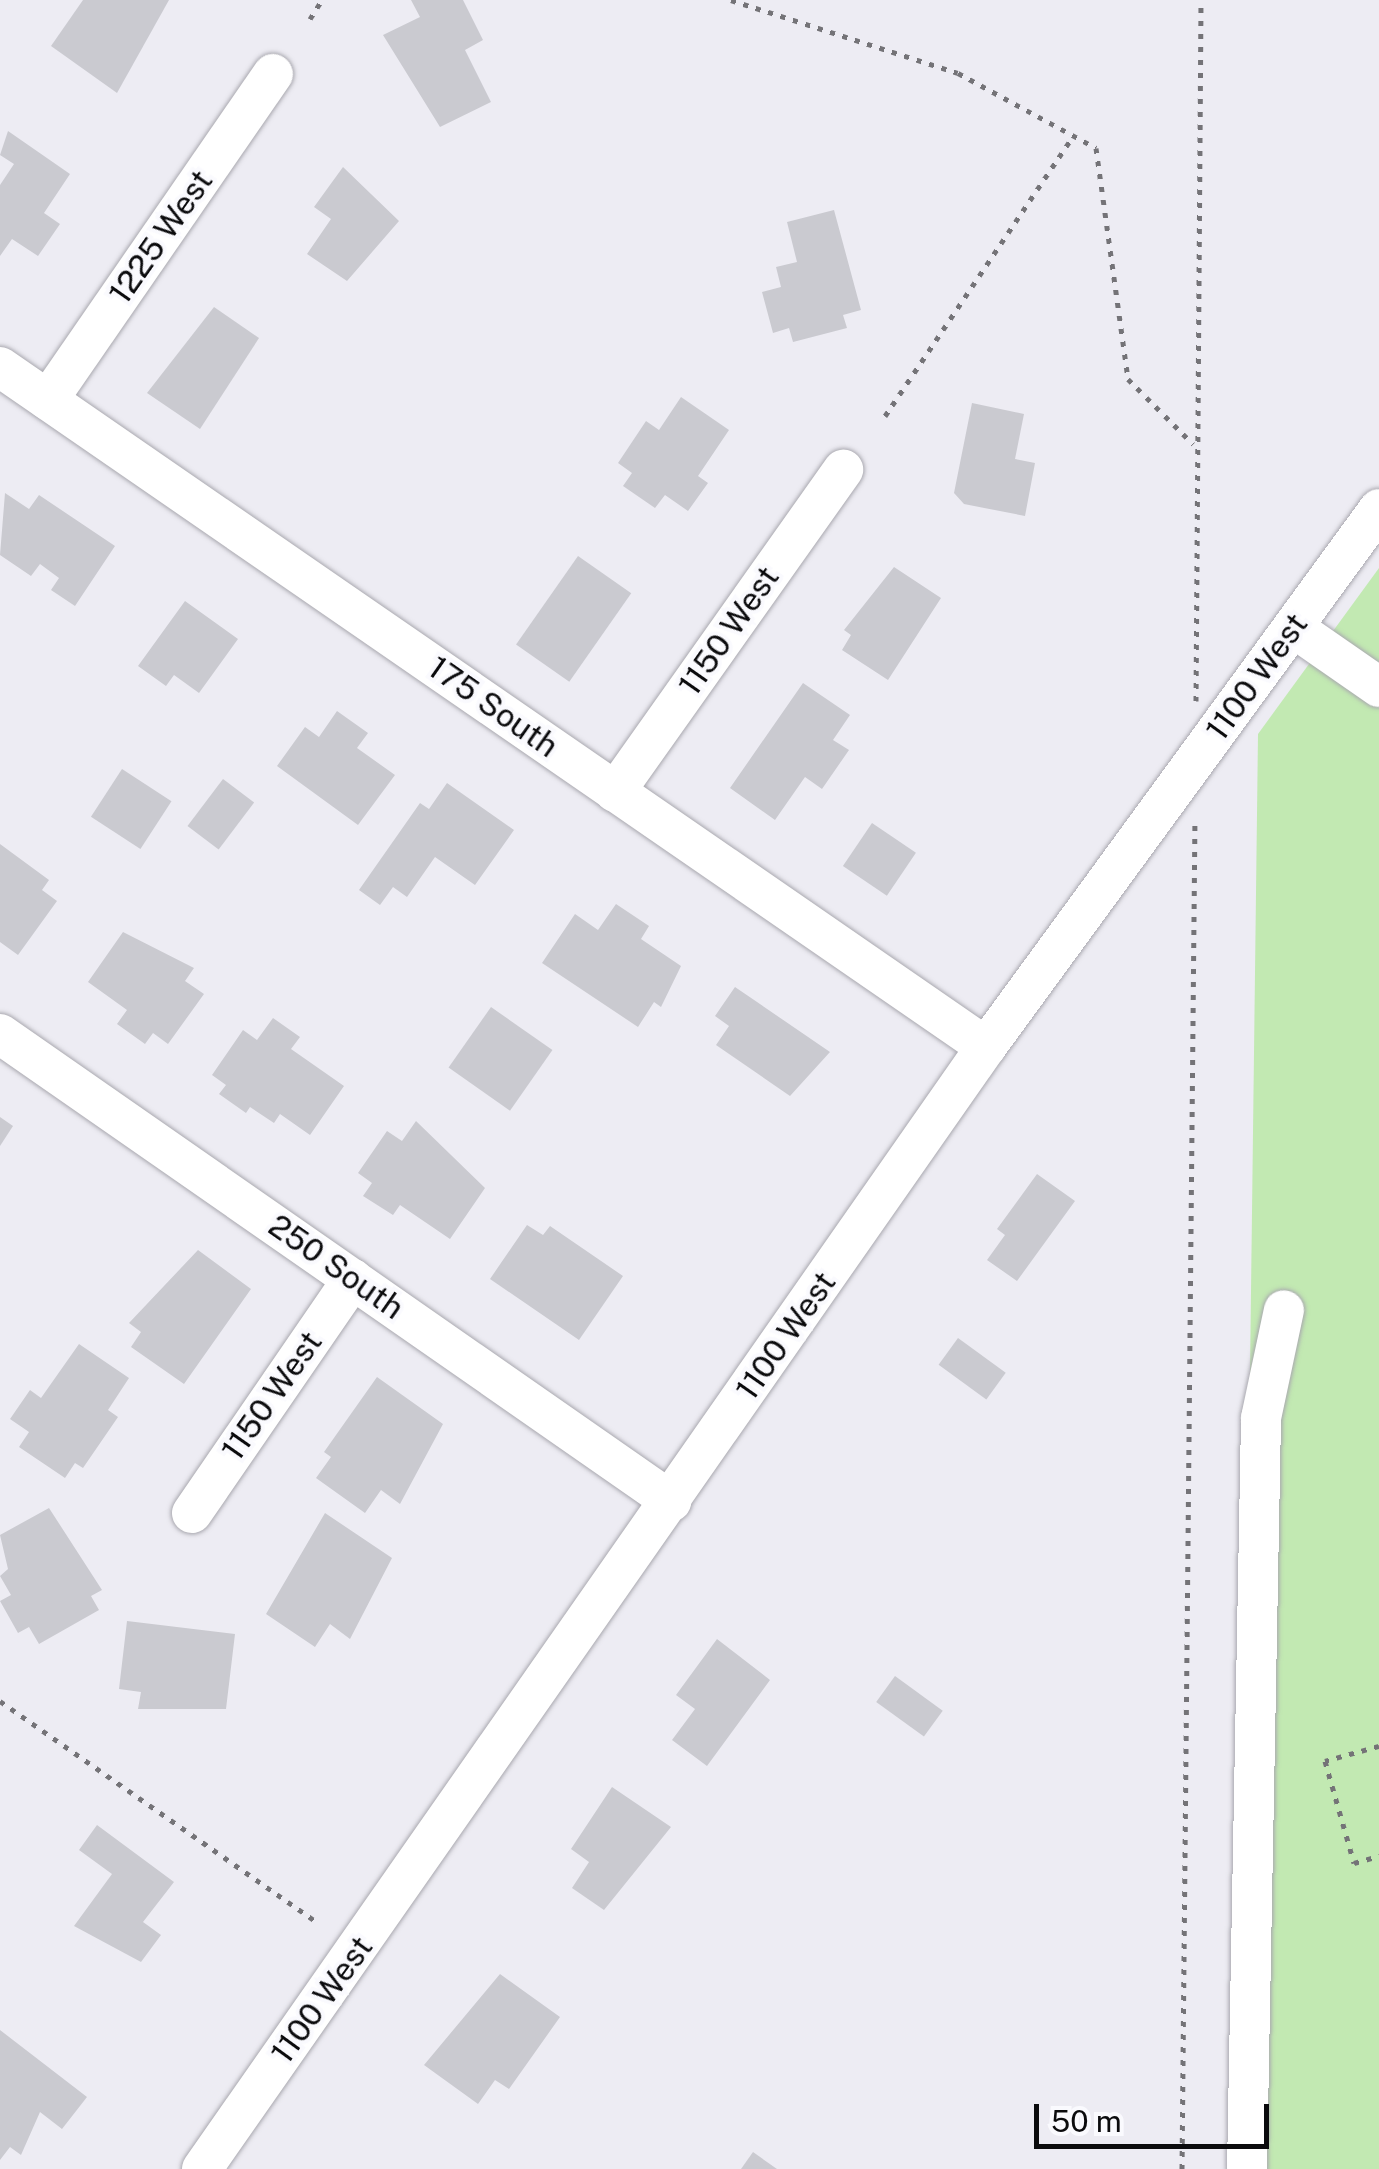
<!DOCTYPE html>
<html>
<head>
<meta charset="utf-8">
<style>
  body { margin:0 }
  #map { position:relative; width:1379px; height:2169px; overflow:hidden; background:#edecf3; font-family:"Public Sans",sans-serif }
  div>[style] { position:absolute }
  .green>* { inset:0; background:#c2e9b2 }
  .building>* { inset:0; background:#cacad0; transform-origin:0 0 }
  .path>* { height:5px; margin-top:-2.5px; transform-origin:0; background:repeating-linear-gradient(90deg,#747377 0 5px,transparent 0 13px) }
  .roads { filter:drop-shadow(0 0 2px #a9a8af) drop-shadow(0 0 2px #a9a8af) }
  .minor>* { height:40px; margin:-20px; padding:0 20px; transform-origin:20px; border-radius:20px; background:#fff }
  span { translate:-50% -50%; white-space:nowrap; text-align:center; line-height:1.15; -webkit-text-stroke:8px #fafafe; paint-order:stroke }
  .street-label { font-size:32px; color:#0b0b0d }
  .scale { position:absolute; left:1034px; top:2104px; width:235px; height:45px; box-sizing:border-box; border:5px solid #0b0b0d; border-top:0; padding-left:12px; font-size:30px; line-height:35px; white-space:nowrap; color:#0b0b0d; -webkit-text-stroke:8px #fafafe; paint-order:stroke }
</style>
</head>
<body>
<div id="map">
  <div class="green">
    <div style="clip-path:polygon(1379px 568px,1379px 2169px,1240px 2169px,1258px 734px)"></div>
  </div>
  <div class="building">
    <div style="clip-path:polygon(83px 0,169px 0,117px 93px,51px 46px)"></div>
    <div style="clip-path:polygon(411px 0,463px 0,483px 40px,465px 50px,491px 102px,440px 127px,383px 35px,420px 17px)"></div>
    <div style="clip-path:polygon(8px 131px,70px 174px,44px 213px,60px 224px,38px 256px,12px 239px,0 256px,0 185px,14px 164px,0 155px)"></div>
    <div style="clip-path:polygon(343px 167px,399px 221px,347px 281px,307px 254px,331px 219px,314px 207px)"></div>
    <div style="clip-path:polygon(834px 210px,861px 310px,843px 315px,847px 328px,793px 342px,789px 328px,773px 333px,762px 292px,781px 287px,776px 267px,797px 262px,787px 222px)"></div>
    <div style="clip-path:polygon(214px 307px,259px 338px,200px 429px,147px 393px)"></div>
    <div style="clip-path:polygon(681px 397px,729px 430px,698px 476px,708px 483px,688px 511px,665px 495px,655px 508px,623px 486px,632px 473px,618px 463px,646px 421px,659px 430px)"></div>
    <div style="clip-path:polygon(972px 403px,1024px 414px,1015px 459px,1035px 463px,1025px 516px,964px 504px,954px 493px)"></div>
    <div style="clip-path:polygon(5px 493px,29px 509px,39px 495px,115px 546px,75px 606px,51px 590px,59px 578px,40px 564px,31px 576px,0 555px)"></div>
    <div style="left:578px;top:556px;width:65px;height:108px;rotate:35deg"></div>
    <div style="clip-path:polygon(894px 567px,941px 598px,888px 680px,842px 650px,851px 635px,844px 630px)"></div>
    <div style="clip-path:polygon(185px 601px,238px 639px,199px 693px,174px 675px,166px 686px,138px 666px)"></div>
    <div style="clip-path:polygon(803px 683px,850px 715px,833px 740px,849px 750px,822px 789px,805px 777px,775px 820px,730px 788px)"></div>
    <div style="clip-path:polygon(337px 711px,368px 733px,357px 748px,395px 775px,358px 825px,277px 766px,305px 727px,319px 737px)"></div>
    <div style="left:122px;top:769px;width:59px;height:57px;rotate:33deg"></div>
    <div style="left:223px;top:779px;width:39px;height:59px;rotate:37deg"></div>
    <div style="clip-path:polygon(447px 783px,514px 830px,475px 885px,435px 857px,407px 897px,393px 887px,380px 905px,359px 890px,420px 803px,429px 809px)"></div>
    <div style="left:872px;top:823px;width:53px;height:52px;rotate:34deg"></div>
    <div style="clip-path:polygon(0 844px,49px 880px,42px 890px,57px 901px,18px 955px,0 942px)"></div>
    <div style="clip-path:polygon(616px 904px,649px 926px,641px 939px,681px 966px,661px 1007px,654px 1002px,638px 1027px,542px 963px,575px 914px,598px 930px)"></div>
    <div style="clip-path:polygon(123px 932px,194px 968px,185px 981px,204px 994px,168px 1044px,153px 1033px,145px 1044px,117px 1024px,127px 1010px,88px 982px)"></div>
    <div style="clip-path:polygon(735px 987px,830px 1052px,790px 1096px,716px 1045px,729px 1026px,715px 1016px)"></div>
    <div style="left:491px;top:1007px;width:75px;height:74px;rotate:35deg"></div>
    <div style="clip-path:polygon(273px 1018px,300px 1037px,291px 1049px,344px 1086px,310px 1135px,280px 1114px,274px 1123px,250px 1107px,246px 1113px,219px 1094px,226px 1085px,212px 1075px,243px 1030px,257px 1040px)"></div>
    <div style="clip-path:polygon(0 1117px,13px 1126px,0 1146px)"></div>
    <div style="clip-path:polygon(416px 1121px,485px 1188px,450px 1239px,400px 1205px,393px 1215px,363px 1196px,372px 1183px,358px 1173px,387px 1131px,402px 1141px)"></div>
    <div style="clip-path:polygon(1037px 1174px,1075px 1201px,1017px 1281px,987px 1260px,1005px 1235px,997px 1229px)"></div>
    <div style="clip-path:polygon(527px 1225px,543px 1235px,550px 1226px,623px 1276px,579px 1340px,490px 1279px)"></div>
    <div style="clip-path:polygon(198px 1250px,251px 1289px,184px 1384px,131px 1347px,141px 1332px,129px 1323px)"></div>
    <div style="left:958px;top:1338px;width:59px;height:33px;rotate:36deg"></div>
    <div style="clip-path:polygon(79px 1344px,129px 1378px,108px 1410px,118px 1417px,83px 1468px,75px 1463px,65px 1478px,19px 1447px,29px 1432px,10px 1419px,30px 1390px,41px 1398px)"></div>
    <div style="clip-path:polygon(377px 1377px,443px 1424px,400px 1504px,381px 1490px,365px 1513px,316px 1478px,331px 1457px,324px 1452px)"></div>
    <div style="clip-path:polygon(49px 1508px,102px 1590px,91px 1596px,99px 1610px,39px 1644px,29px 1627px,18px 1633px,0 1601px,11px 1595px,0 1576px,8px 1569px,0 1535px)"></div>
    <div style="clip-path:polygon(325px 1513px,392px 1558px,350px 1639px,330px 1624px,315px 1647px,266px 1614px)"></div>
    <div style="clip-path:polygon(127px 1621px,235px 1634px,226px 1709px,138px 1709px,141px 1692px,119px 1689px)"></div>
    <div style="clip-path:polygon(717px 1639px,770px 1680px,707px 1766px,672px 1740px,695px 1709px,676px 1695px)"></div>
    <div style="left:895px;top:1676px;width:59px;height:32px;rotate:36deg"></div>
    <div style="clip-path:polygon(612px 1787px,671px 1827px,604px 1910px,572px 1888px,589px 1862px,571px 1849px)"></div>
    <div style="clip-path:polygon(97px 1825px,174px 1882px,143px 1922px,161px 1935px,141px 1962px,74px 1926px,112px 1874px,79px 1850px)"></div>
    <div style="clip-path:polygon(500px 1974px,560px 2017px,509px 2089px,495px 2080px,478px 2104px,424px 2065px)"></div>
    <div style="clip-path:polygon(0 2030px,87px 2097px,62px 2129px,40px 2112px,21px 2155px,10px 2147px,0 2160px)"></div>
    <div style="clip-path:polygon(753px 2152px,777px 2169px,741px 2169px)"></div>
  </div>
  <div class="path">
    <div style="left:731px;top:0;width:238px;rotate:17.8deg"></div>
    <div style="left:958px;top:73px;width:157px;rotate:28.5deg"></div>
    <div style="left:1096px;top:148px;width:233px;rotate:82.1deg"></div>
    <div style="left:1128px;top:379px;width:92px;rotate:45deg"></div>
    <div style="left:310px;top:19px;width:22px;rotate:-58deg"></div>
    <div style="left:885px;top:416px;width:337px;rotate:-56.1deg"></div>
    <div style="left:1196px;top:701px;width:701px;rotate:-89.59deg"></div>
    <div style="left:0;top:1701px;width:384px;rotate:34.9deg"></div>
    <div style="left:1379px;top:1746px;width:56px;rotate:164.5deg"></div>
    <div style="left:1325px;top:1761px;width:106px;rotate:74.1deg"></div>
    <div style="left:1354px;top:1863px;width:26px;rotate:-16deg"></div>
    <div style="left:1182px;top:2169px;width:1347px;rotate:-89.45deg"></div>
  </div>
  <div class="roads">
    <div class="minor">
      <div style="left:0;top:367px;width:1198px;rotate:34.59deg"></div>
      <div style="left:48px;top:400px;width:396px;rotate:-55.4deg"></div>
      <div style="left:1294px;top:628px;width:103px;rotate:34.8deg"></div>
      <div style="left:615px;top:792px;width:395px;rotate:-54.7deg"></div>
      <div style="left:0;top:1034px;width:818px;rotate:34.84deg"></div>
      <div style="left:192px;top:1513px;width:284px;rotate:-55.5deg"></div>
      <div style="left:202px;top:2169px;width:1369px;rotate:-55.06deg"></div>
      <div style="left:986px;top:1047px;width:666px;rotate:-53.85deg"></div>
      <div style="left:1247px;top:2169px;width:751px;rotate:-88.93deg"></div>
      <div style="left:1261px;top:1418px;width:110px;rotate:-78deg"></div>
    </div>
  </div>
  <div class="street-label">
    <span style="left:161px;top:237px;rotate:-55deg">1225 West</span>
    <span style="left:729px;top:631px;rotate:-55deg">1150 West</span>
    <span style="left:1257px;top:677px;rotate:-54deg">1100 West</span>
    <span style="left:493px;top:707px;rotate:35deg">175 South</span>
    <span style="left:336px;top:1267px;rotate:35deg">250 South</span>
    <span style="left:786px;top:1336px;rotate:-55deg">1100 West</span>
    <span style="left:272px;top:1396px;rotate:-55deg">1150 West</span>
    <span style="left:322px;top:2000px;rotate:-54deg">1100 West</span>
  </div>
  <div class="scale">50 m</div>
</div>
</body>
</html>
